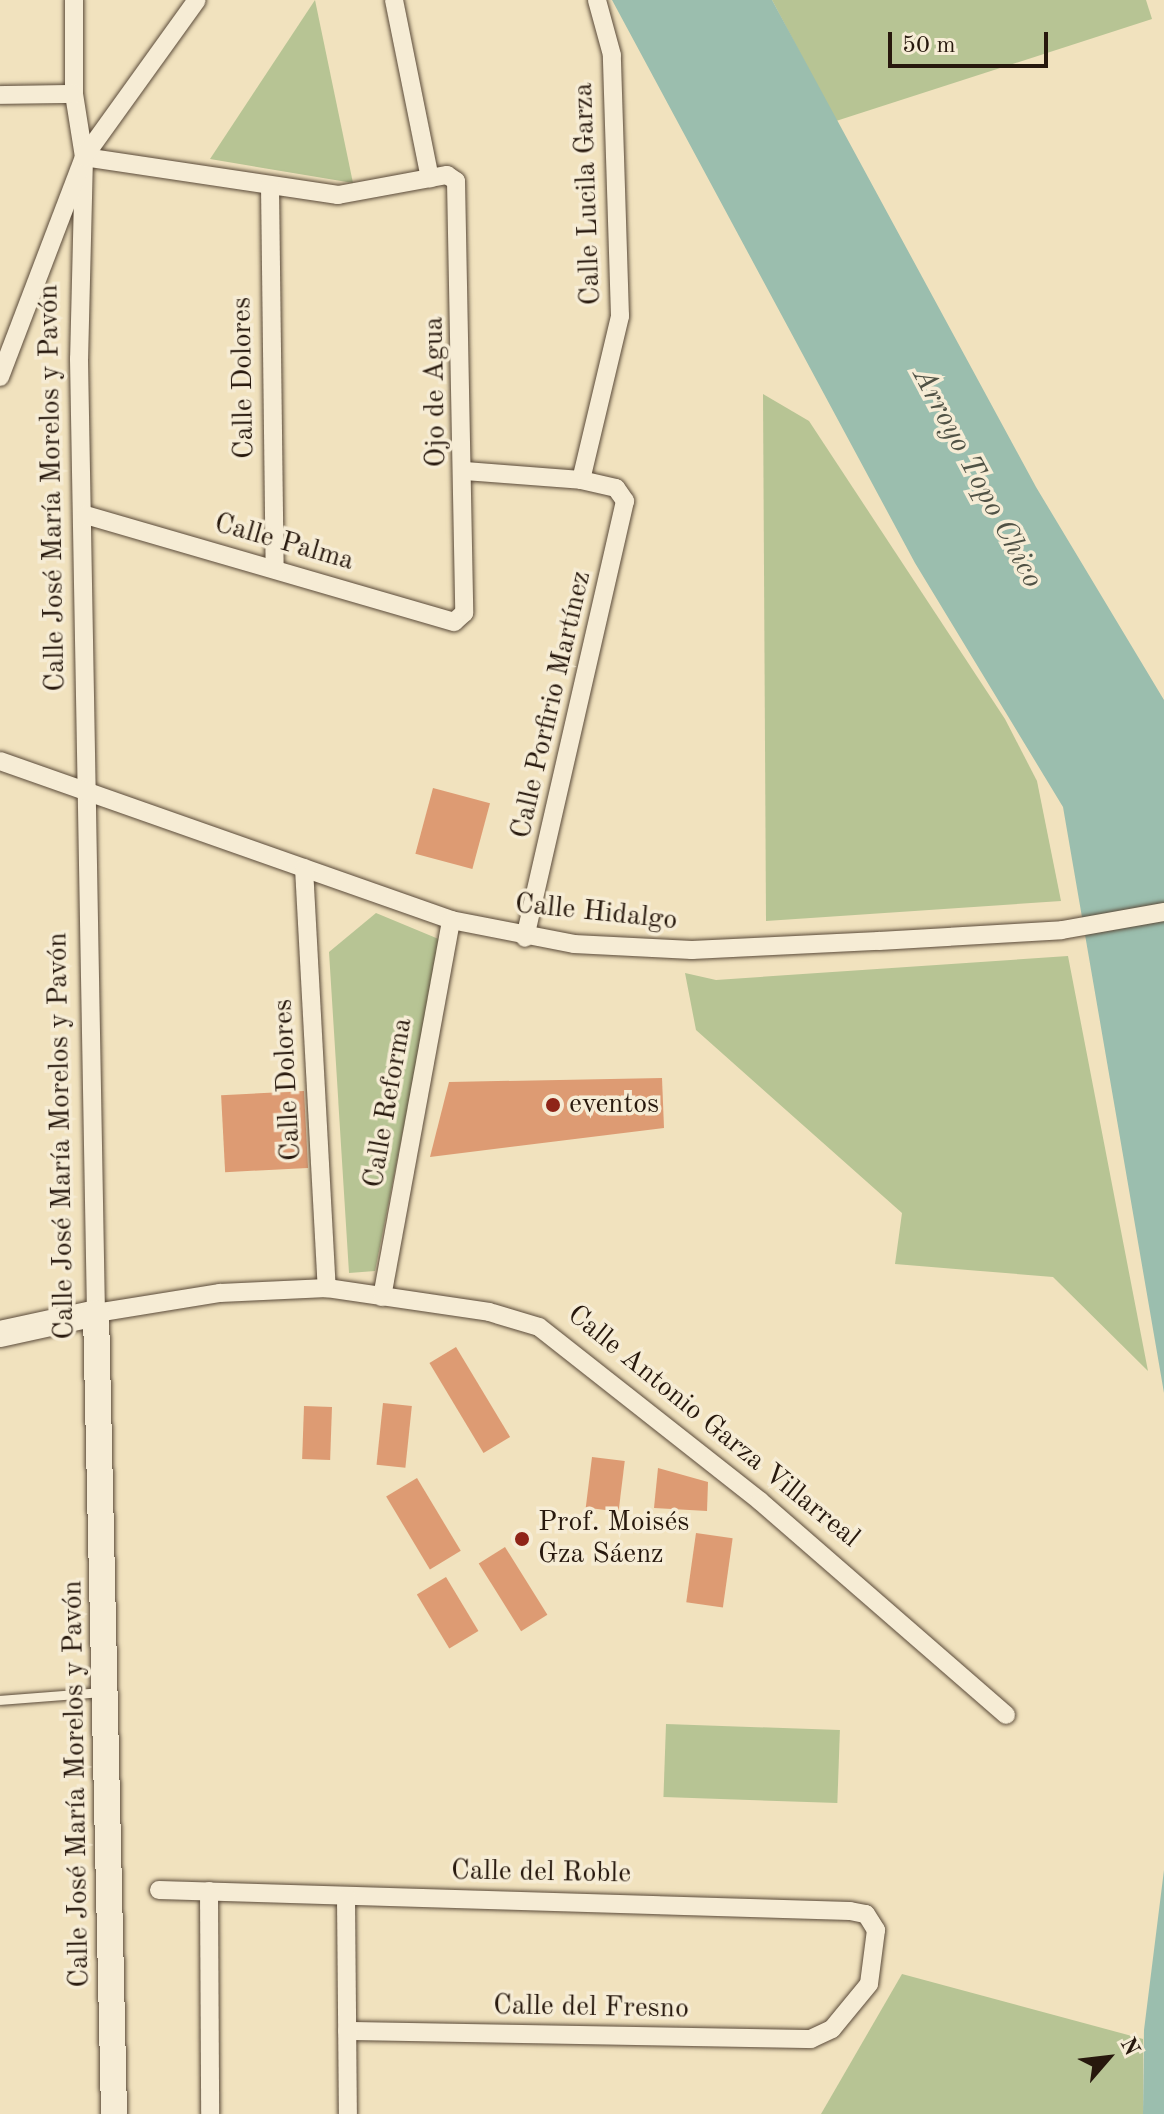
<!DOCTYPE html>
<html>
<head>
<meta charset="utf-8">
<style>
  body { margin:0 }
  #map { position:relative; width:1164px; height:2114px; overflow:hidden; background:#f1e2be; font-family:"Old Standard TT",serif }
  div>[style] { position:absolute }
  .green>* { inset:0; background:#b7c494; transform-origin:0 0 }
  .water>* { inset:0; background:#9bbeae }
  .building>* { inset:0; background:#dd9b73; transform-origin:0 0 }
  .roads { filter:drop-shadow(0 0 2px #5a4a39) drop-shadow(0 0 2px #5a4a39) }
  .lane>* { height:9px; margin:-4.5px; padding:0 4.5px; transform-origin:4.5px; border-radius:4.5px; background:#f6ecd5 }
  .street>* { height:18px; margin:-9px; padding:0 9px; transform-origin:9px; border-radius:9px; background:#f6ecd5 }
  .secondary>* { height:26px; margin:-13px; padding:0 13px; transform-origin:13px; border-radius:13px; background:#f6ecd5 }
  .dots>* { width:22px; height:22px; translate:-50% -50%; box-sizing:border-box; border:4px solid #f6ecd5; border-radius:50% }
  span { translate:-50% -50%; white-space:nowrap; text-align:center; line-height:1.15; -webkit-text-stroke:7px #f6ecd5; paint-order:stroke }
  .street-label { font-size:28px; color:#27180d }
  .poi-label { font-size:28px; color:#27180d }
  .left { translate:0 -50%; text-align:left }
  .water-label { font-size:30px; color:#505245; font-style:italic }
  .north { position:absolute; left:1068px; top:2018px; width:80px; height:80px; -webkit-text-stroke:6px #f6ecd5; paint-order:stroke; rotate:62deg; font-size:22px; font-weight:700; line-height:32px; text-align:center; color:#27180d }
  .north::after { content:''; display:block; margin:auto; width:28px; height:36px; background:#27180d; clip-path:polygon(50% 0,100% 100%,50% 72%,0 100%) }
  .scale { position:absolute; left:888px; top:32px; width:160px; height:36px; box-sizing:border-box; border:4px solid #27180d; border-top:0; padding-left:10px; font-size:24px; line-height:28px; white-space:nowrap; color:#27180d; -webkit-text-stroke:6px #f6ecd5; paint-order:stroke }
</style>
</head>
<body>
<div id="map">
  <div class="green">
    <div style="clip-path:polygon(315px 0,353px 183px,210px 159px)"></div>
    <div style="clip-path:polygon(772px 0,1146px 0,1152px 19px,836px 121px)"></div>
    <div style="clip-path:polygon(763px 394px,809px 421px,1005px 719px,1037px 781px,1061px 901px,766px 921px)"></div>
    <div style="clip-path:polygon(376px 913px,441px 940px,375px 1271px,349px 1273px,329px 952px)"></div>
    <div style="clip-path:polygon(1068px 956px,1148px 1371px,1053px 1277px,895px 1264px,902px 1213px,696px 1030px,685px 973px,716px 980px)"></div>
    <div style="left:666px;top:1724px;width:174px;height:73px;rotate:2deg"></div>
    <div style="clip-path:polygon(902px 1974px,1143px 2039px,1143px 2114px,821px 2114px)"></div>
  </div>
  <div class="water">
    <div style="clip-path:polygon(612px 0,772px 0,1036px 487px,1164px 700px,1164px 1393px,1063px 807px,915px 563px)"></div>
    <div style="clip-path:polygon(1164px 1870px,1164px 2114px,1143px 2114px,1144px 2030px)"></div>
  </div>
  <div class="building">
    <div style="left:433px;top:788px;width:59px;height:68px;rotate:15deg"></div>
    <div style="clip-path:polygon(662px 1078px,664px 1128px,430px 1157px,449px 1082px)"></div>
    <div style="left:304px;top:1091px;width:77px;height:83px;rotate:87deg"></div>
    <div style="left:456px;top:1347px;width:105px;height:31px;rotate:59deg"></div>
    <div style="left:383px;top:1403px;width:29px;height:62px;rotate:6deg"></div>
    <div style="left:304px;top:1406px;width:28px;height:53px;rotate:2deg"></div>
    <div style="left:592px;top:1457px;width:33px;height:51px;rotate:7deg"></div>
    <div style="clip-path:polygon(658px 1468px,708px 1482px,707px 1511px,654px 1508px)"></div>
    <div style="left:417px;top:1478px;width:85px;height:36px;rotate:59deg"></div>
    <div style="left:696px;top:1533px;width:37px;height:70px;rotate:8deg"></div>
    <div style="left:505px;top:1547px;width:80px;height:31px;rotate:58deg"></div>
    <div style="left:446px;top:1577px;width:63px;height:34px;rotate:59deg"></div>
  </div>
  <div class="roads">
    <div class="lane">
      <div style="left:0;top:1700px;width:101px;rotate:-4.5deg"></div>
    </div>
    <div class="street">
      <div style="left:74px;top:0;width:94px;rotate:90deg"></div>
      <div style="left:74px;top:94px;width:64px;rotate:81deg"></div>
      <div style="left:84px;top:157px;width:202px;rotate:91.4deg"></div>
      <div style="left:79px;top:359px;width:954px;rotate:88.98deg"></div>
      <div style="left:96px;top:1313px;width:126px;rotate:-9.2deg"></div>
      <div style="left:220px;top:1293px;width:107px;rotate:-2.7deg"></div>
      <div style="left:327px;top:1288px;width:164px;rotate:8.4deg"></div>
      <div style="left:489px;top:1312px;width:52px;rotate:16.7deg"></div>
      <div style="left:539px;top:1327px;width:281px;rotate:38.2deg"></div>
      <div style="left:760px;top:1501px;width:326px;rotate:41deg"></div>
      <div style="left:394px;top:0;width:182px;rotate:78.6deg"></div>
      <div style="left:0;top:95px;width:74px;rotate:-0.8deg"></div>
      <div style="left:84px;top:157px;width:257px;rotate:8.5deg"></div>
      <div style="left:338px;top:195px;width:111px;rotate:-10.4deg"></div>
      <div style="left:447px;top:175px;width:11px;rotate:34deg"></div>
      <div style="left:456px;top:181px;width:432px;rotate:88.9deg"></div>
      <div style="left:464px;top:613px;width:13px;rotate:138deg"></div>
      <div style="left:454px;top:622px;width:384px;rotate:-163.8deg"></div>
      <div style="left:270px;top:186px;width:383px;rotate:89.3deg"></div>
      <div style="left:0;top:377px;width:235px;rotate:-69.1deg"></div>
      <div style="left:84px;top:157px;width:193px;rotate:-54.3deg"></div>
      <div style="left:465px;top:471px;width:116px;rotate:4.4deg"></div>
      <div style="left:581px;top:480px;width:36px;rotate:13deg"></div>
      <div style="left:616px;top:488px;width:16px;rotate:55deg"></div>
      <div style="left:625px;top:501px;width:448px;rotate:102.9deg"></div>
      <div style="left:581px;top:480px;width:169px;rotate:-76.6deg"></div>
      <div style="left:620px;top:316px;width:261px;rotate:-91.8deg"></div>
      <div style="left:612px;top:55px;width:57px;rotate:-105.3deg"></div>
      <div style="left:0;top:761px;width:478px;rotate:19.4deg"></div>
      <div style="left:451px;top:920px;width:125px;rotate:11deg"></div>
      <div style="left:574px;top:944px;width:118px;rotate:2.9deg"></div>
      <div style="left:692px;top:950px;width:187px;rotate:-2.8deg"></div>
      <div style="left:879px;top:941px;width:183px;rotate:-3.4deg"></div>
      <div style="left:1062px;top:930px;width:104px;rotate:-10deg"></div>
      <div style="left:304px;top:868px;width:421px;rotate:86.9deg"></div>
      <div style="left:382px;top:1297px;width:383px;rotate:-79.6deg"></div>
      <div style="left:159px;top:1890px;width:691px;rotate:1.74deg"></div>
      <div style="left:850px;top:1911px;width:16px;rotate:11deg"></div>
      <div style="left:866px;top:1914px;width:19px;rotate:58deg"></div>
      <div style="left:876px;top:1930px;width:54px;rotate:97.4deg"></div>
      <div style="left:869px;top:1984px;width:58px;rotate:129.4deg"></div>
      <div style="left:832px;top:2029px;width:23px;rotate:155deg"></div>
      <div style="left:811px;top:2039px;width:464px;rotate:-179deg"></div>
      <div style="left:209px;top:1891px;width:223px;rotate:89.7deg"></div>
      <div style="left:346px;top:1897px;width:217px;rotate:89.5deg"></div>
    </div>
    <div class="secondary">
      <div style="left:0;top:1334px;width:98px;rotate:-12.3deg"></div>
      <div style="left:96px;top:1313px;width:801px;rotate:88.71deg"></div>
    </div>
  </div>
  <div class="dots">
    <div style="left:553px;top:1105px;background:#8f2418"></div>
    <div style="left:522px;top:1539px;background:#8f2418"></div>
  </div>
  <div class="street-label">
    <span style="left:588px;top:194px;rotate:-92deg">Calle Lucila Garza</span>
    <span style="left:244px;top:378px;rotate:-91deg">Calle Dolores</span>
    <span style="left:436px;top:392px;rotate:-91deg">Ojo de Agua</span>
    <span style="left:53px;top:488px;rotate:-91deg">Calle José María Morelos y Pavón</span>
    <span style="left:284px;top:543px;rotate:16deg">Calle Palma</span>
    <span style="left:552px;top:705px;rotate:-77deg">Calle Porfirio Martínez</span>
    <span style="left:596px;top:913px;rotate:6deg">Calle Hidalgo</span>
    <span style="left:288px;top:1080px;rotate:-93deg">Calle Dolores</span>
    <span style="left:389px;top:1103px;rotate:-80deg">Calle Reforma</span>
    <span style="left:62px;top:1136px;rotate:-91deg">Calle José María Morelos y Pavón</span>
    <span style="left:713px;top:1427px;rotate:39deg">Calle Antonio Garza Villarreal</span>
    <span style="left:77px;top:1784px;rotate:-91deg">Calle José María Morelos y Pavón</span>
    <span style="left:541px;top:1873px;rotate:1deg">Calle del Roble</span>
    <span style="left:591px;top:2008px;rotate:1deg">Calle del Fresno</span>
  </div>
  <div class="poi-label">
    <span class="left" style="left:569px;top:1105px">eventos</span>
    <span class="left" style="left:538px;top:1539px">Prof. Moisés<br>Gza Sáenz</span>
  </div>
  <div class="water-label">
    <span style="left:977px;top:478px;rotate:62deg">Arroyo Topo Chico</span>
  </div>
  <div class="north">N</div>
  <div class="scale">50 m</div>
</div>
</body>
</html>
